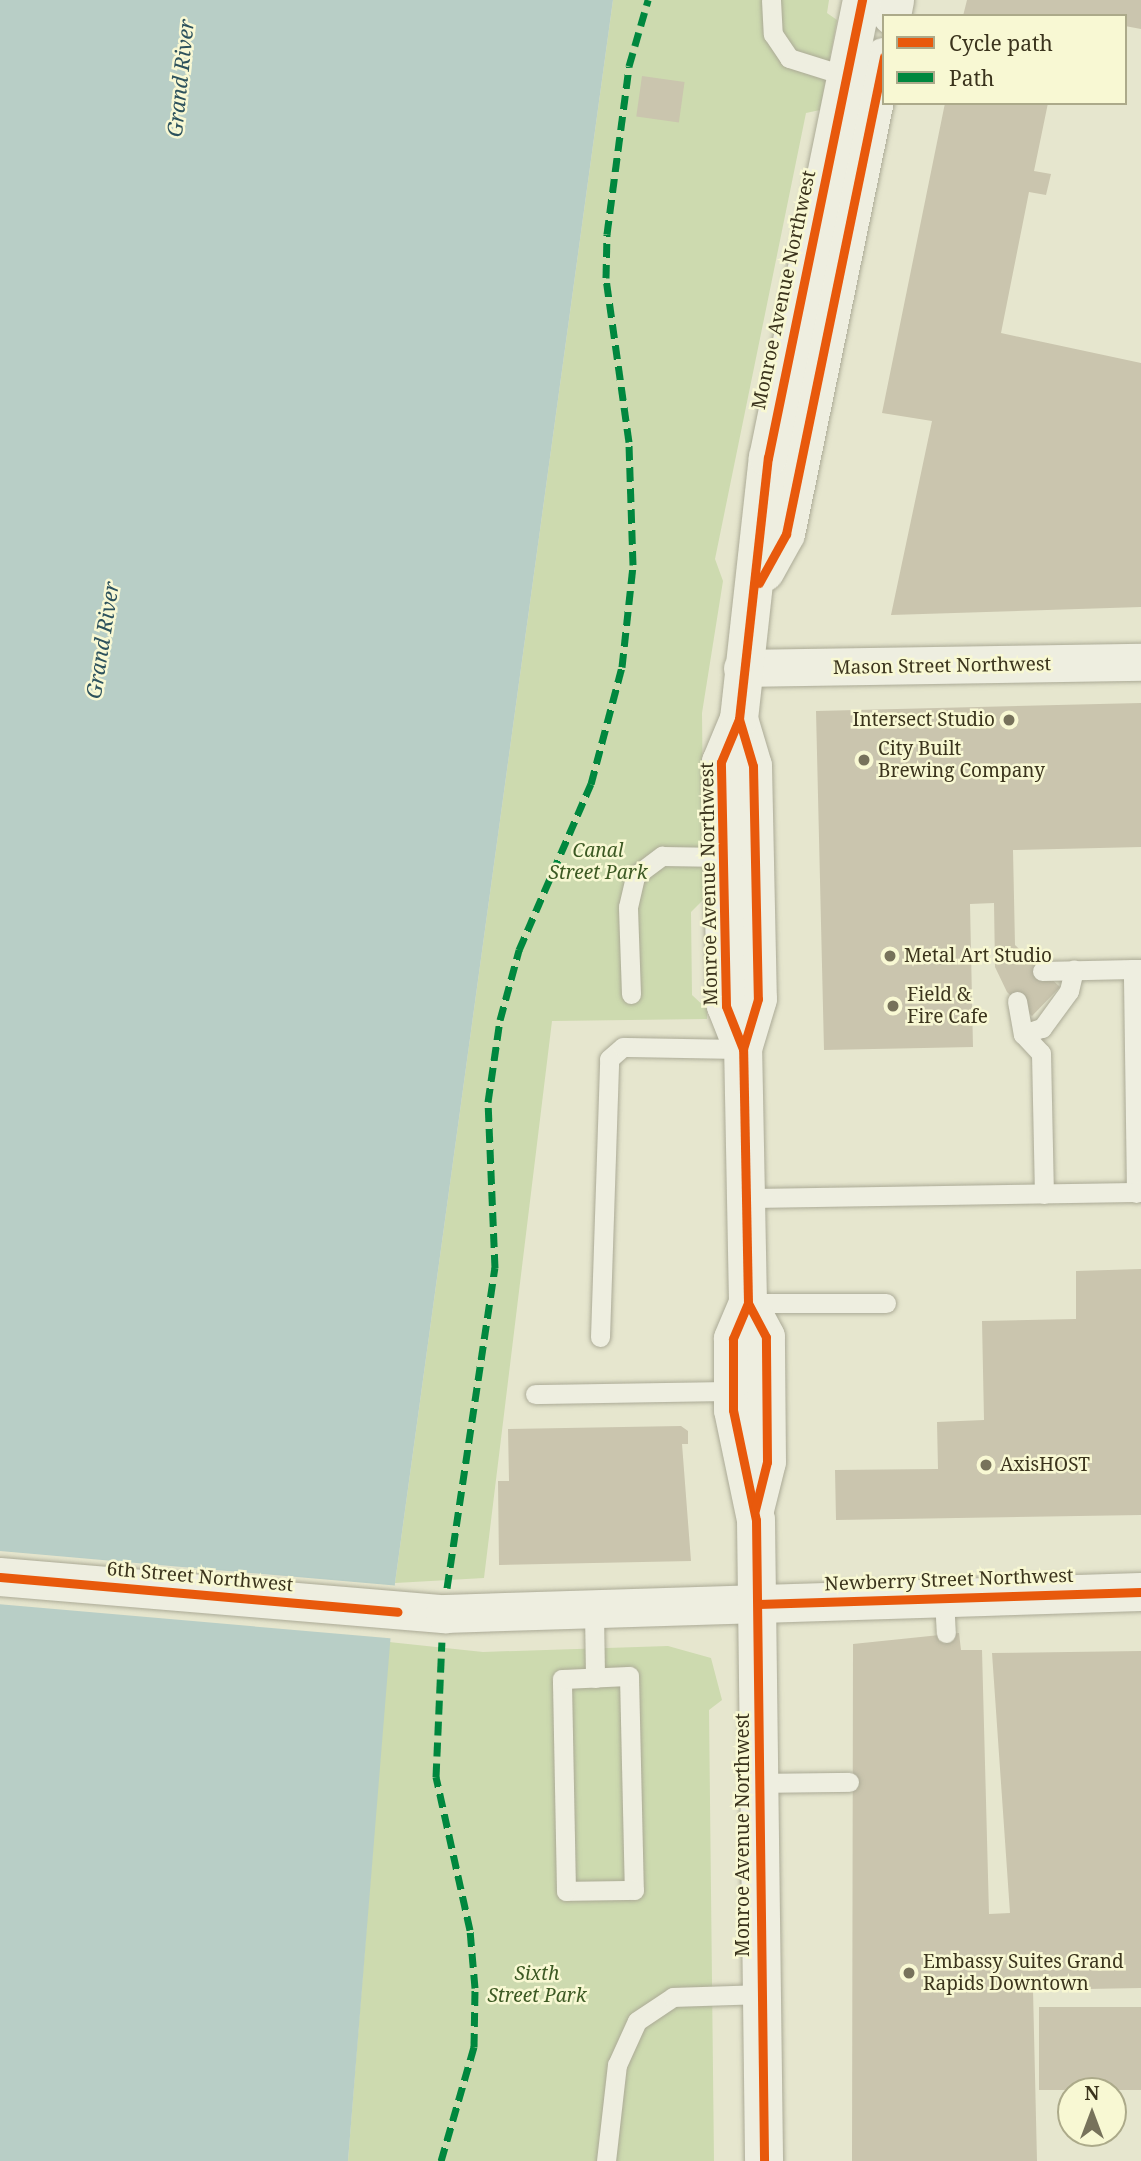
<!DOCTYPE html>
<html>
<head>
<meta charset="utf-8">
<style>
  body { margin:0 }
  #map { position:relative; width:1141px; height:2161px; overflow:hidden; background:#e6e6ce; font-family:"Noto Serif",serif }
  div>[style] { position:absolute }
  .green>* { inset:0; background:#cddaaf }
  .water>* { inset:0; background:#b8cec6 }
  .pier>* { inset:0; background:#e6e6ce; transform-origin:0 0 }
  .building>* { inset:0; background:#cac5ae; transform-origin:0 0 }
  .roads { filter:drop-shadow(0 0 2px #abaa96) drop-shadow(0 0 2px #abaa96) }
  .service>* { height:19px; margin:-9.5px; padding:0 9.5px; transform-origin:9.5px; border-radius:9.5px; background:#eeeee0 }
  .minor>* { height:37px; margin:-18.5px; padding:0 18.5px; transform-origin:18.5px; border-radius:18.5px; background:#eeeee0 }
  .tertiary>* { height:38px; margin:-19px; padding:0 19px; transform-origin:19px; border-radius:19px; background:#eeeee0 }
  .secondary>* { height:38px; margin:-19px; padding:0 19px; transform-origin:19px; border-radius:19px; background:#eeeee0 }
  .quiet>* { height:7px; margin-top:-3.5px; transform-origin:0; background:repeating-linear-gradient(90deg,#00873e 0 14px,transparent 0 21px) }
  .cycleway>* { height:9px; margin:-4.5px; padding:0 4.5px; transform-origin:4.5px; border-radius:4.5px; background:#e8590c }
  .dots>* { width:19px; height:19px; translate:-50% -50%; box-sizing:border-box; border:4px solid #f8f8d3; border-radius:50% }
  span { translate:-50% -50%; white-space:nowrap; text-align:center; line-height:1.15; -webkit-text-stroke:5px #f8f8d3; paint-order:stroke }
  .street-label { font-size:19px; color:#3b341d }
  .poi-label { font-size:19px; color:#3b341d }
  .right { translate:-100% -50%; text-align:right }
  .left { translate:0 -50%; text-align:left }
  .park-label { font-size:19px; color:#3c5923; font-style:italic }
  .water-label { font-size:21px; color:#2c515c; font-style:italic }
  .legend { position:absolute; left:882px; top:14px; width:245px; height:91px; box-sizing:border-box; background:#f8f8d3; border:2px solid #acaa8a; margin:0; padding:9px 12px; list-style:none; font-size:21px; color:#3b341d }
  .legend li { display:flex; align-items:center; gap:14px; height:35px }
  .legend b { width:35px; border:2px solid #acaa8a }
  .north { position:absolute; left:1057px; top:2077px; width:70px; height:70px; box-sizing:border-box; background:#f8f8d3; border:2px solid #acaa8a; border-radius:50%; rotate:0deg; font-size:19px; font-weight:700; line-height:28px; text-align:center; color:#3b341d }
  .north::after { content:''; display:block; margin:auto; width:24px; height:32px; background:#77725b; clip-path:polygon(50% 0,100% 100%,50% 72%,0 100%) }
</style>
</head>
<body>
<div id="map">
  <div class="green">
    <div style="clip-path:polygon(613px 0,829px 0,827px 13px,837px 20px,820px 110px,806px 113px,715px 559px,723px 581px,702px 713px,704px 899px,691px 912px,692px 995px,707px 1009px,707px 1019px,552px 1021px,484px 1578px,395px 1583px)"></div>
    <div style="clip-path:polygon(389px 1642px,483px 1652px,668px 1646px,711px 1658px,722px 1700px,709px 1710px,714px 2161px,348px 2161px)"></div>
  </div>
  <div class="water">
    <div style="clip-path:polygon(0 0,613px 0,395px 1583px,348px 2161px,0 2161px)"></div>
  </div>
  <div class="pier">
    <div style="left:0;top:1551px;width:399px;height:53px;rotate:5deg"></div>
  </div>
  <div class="building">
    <div style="clip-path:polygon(967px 0,1141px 0,1141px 29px,1125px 26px,1125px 16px,963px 16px)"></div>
    <div style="left:642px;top:76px;width:43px;height:41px;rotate:8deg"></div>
    <div style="clip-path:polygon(945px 103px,1048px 103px,1034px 171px,1051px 174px,1046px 195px,1029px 192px,1001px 333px,1141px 363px,1141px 607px,891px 615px,932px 421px,882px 413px)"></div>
    <div style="clip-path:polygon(1141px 703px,1141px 847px,1013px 850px,1015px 945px,1060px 987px,1032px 1016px,1007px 992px,995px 967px,994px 903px,970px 904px,973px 1047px,824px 1050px,816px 711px)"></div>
    <div style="clip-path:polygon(1141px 1269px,1141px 1515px,836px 1520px,835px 1470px,938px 1469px,937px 1422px,984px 1420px,982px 1321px,1076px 1319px,1076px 1271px)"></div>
    <div style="clip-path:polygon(681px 1426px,688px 1431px,688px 1444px,682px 1444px,691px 1561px,499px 1565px,498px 1481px,509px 1481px,508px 1429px)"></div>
    <div style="clip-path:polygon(959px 1633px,961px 1650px,982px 1650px,989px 1914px,1010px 1913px,992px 1653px,1141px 1651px,1141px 1988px,1033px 1990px,1037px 2161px,852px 2161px,853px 1644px)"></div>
    <div style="left:1141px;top:2007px;width:83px;height:102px;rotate:90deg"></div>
  </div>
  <div class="roads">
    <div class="service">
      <div style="left:771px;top:0;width:34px;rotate:87deg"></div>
      <div style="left:773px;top:34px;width:29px;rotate:56deg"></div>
      <div style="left:789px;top:58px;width:60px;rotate:17.5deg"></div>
      <div style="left:1042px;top:971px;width:91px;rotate:-1.3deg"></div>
      <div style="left:631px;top:994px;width:87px;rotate:-92deg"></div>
      <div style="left:628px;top:907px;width:32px;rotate:-77deg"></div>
      <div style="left:635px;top:876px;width:34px;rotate:-37deg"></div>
      <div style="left:662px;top:856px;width:61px;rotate:0.9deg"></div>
      <div style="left:1017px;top:1001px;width:34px;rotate:80deg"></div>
      <div style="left:1023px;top:1034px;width:26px;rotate:47deg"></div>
      <div style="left:1041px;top:1053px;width:141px;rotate:88.8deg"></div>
      <div style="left:1023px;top:1034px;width:20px;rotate:-18deg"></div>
      <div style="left:1042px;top:1028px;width:46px;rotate:-53.9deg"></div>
      <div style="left:1069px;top:991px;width:22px;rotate:-77deg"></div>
      <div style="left:1136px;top:1193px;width:224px;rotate:-90.8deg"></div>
      <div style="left:1133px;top:969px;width:8px"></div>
      <div style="left:746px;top:1198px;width:395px;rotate:-0.9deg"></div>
      <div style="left:748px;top:1303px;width:138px"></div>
      <div style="left:600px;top:1337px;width:278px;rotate:-88.1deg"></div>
      <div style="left:609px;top:1059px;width:18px;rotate:-41deg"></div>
      <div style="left:623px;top:1047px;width:120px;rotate:1deg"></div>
      <div style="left:535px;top:1394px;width:198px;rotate:-0.9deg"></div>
      <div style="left:944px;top:1598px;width:35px;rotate:87deg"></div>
      <div style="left:594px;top:1612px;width:66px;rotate:89.1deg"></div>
      <div style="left:629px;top:1676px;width:214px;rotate:88.7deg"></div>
      <div style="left:634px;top:1890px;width:68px;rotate:179.2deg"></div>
      <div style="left:566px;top:1891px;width:212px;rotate:-91.1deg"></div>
      <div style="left:562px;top:1679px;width:67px;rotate:-2.6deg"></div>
      <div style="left:761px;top:1783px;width:88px;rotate:-0.7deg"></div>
      <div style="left:606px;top:2161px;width:97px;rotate:-83.5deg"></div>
      <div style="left:617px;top:2065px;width:48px;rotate:-65.6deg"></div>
      <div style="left:637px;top:2021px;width:43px;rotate:-33.7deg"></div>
      <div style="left:673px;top:1997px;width:89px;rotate:-1.9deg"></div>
    </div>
    <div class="minor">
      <div style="left:742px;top:668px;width:399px;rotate:-0.9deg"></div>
    </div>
    <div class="tertiary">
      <div style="left:0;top:1577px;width:447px;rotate:4.8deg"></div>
      <div style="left:445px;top:1614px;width:696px;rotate:-1.81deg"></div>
    </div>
    <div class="secondary">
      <div style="left:892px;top:16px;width:16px;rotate:-79deg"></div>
      <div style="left:765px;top:572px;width:43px;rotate:-61.1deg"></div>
      <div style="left:786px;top:534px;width:487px;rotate:-78.4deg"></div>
      <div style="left:739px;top:719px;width:49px;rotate:73.4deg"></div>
      <div style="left:753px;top:766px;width:233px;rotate:88.8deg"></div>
      <div style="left:758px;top:999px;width:52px;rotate:106.7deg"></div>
      <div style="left:748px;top:1303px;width:39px;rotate:113deg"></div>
      <div style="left:733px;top:1339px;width:71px;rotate:90deg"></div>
      <div style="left:733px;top:1410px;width:112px;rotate:78.2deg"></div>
      <div style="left:756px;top:1520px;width:641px;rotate:89.28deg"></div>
      <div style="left:755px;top:1510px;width:49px;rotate:-76deg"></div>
      <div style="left:767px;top:1462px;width:125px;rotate:-90.5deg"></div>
      <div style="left:766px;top:1337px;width:38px;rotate:-118deg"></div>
      <div style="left:748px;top:1303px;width:254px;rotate:-91.1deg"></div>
      <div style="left:743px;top:1049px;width:46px;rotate:-111.6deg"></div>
      <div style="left:726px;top:1006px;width:244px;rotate:-91.2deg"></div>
      <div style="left:721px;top:762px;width:47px;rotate:-67.3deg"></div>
      <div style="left:739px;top:719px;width:263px;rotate:-83.7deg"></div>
      <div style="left:768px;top:458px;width:468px;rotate:-78.4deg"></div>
    </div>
  </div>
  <div class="quiet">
    <div style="left:447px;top:1588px;width:324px;rotate:-81.5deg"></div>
    <div style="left:495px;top:1268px;width:166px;rotate:-92.4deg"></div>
    <div style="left:488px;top:1102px;width:83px;rotate:-81.7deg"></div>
    <div style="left:500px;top:1020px;width:73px;rotate:-74.8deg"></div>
    <div style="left:519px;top:950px;width:181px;rotate:-66.6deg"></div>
    <div style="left:591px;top:784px;width:121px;rotate:-75.2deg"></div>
    <div style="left:622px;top:667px;width:103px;rotate:-83.8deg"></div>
    <div style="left:633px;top:565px;width:123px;rotate:-91.9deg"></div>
    <div style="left:629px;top:442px;width:166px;rotate:-98deg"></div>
    <div style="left:606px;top:278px;width:44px;rotate:-88.7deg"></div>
    <div style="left:607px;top:234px;width:169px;rotate:-82.5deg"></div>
    <div style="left:629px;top:66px;width:69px;rotate:-73.9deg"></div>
    <div style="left:441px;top:2161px;width:119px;rotate:-73.9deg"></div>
    <div style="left:474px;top:2047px;width:59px;rotate:-89deg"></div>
    <div style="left:475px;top:1988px;width:58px;rotate:-94.9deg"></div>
    <div style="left:470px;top:1930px;width:157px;rotate:-102.5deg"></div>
    <div style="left:436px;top:1777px;width:135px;rotate:-87.5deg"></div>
  </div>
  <div class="cycleway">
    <div style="left:759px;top:583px;width:56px;rotate:-61.1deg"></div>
    <div style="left:786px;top:534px;width:487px;rotate:-78.4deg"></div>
    <div style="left:739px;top:719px;width:49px;rotate:73.4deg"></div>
    <div style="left:753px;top:766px;width:233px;rotate:88.8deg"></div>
    <div style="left:758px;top:999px;width:52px;rotate:106.7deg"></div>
    <div style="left:748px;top:1303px;width:39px;rotate:113deg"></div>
    <div style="left:733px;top:1339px;width:71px;rotate:90deg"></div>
    <div style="left:733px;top:1410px;width:112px;rotate:78.2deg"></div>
    <div style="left:756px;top:1520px;width:641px;rotate:89.28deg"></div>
    <div style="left:755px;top:1510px;width:49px;rotate:-76deg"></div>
    <div style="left:767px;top:1462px;width:125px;rotate:-90.5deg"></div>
    <div style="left:766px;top:1337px;width:38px;rotate:-118deg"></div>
    <div style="left:748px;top:1303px;width:254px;rotate:-91.1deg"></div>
    <div style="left:743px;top:1049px;width:46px;rotate:-111.6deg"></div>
    <div style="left:726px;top:1006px;width:244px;rotate:-91.2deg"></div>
    <div style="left:721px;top:762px;width:47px;rotate:-67.3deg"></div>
    <div style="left:739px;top:719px;width:263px;rotate:-83.7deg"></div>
    <div style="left:768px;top:458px;width:468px;rotate:-78.4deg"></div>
    <div style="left:0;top:1577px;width:399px;rotate:5deg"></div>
    <div style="left:758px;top:1604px;width:383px;rotate:-1.8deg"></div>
  </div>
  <div class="dots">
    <div style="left:1009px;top:720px;background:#77725b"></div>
    <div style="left:864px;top:760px;background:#77725b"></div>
    <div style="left:890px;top:956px;background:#77725b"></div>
    <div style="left:893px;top:1006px;background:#77725b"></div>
    <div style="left:986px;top:1465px;background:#77725b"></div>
    <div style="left:909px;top:1973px;background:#77725b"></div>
  </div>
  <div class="street-label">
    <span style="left:784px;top:290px;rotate:-78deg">Monroe Avenue Northwest</span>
    <span style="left:942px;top:666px;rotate:-1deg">Mason Street Northwest</span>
    <span style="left:709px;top:884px;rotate:-91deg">Monroe Avenue Northwest</span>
    <span style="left:200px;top:1577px;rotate:5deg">6th Street Northwest</span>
    <span style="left:949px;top:1580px;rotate:-2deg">Newberry Street Northwest</span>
    <span style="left:743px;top:1835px;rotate:-90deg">Monroe Avenue Northwest</span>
  </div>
  <div class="poi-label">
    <span class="right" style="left:995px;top:720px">Intersect Studio</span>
    <span class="left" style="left:878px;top:760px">City Built<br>Brewing Company</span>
    <span class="left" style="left:904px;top:956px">Metal Art Studio</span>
    <span class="left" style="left:907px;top:1006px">Field &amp;<br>Fire Cafe</span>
    <span class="left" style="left:1000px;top:1465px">AxisHOST</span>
    <span class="left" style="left:923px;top:1973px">Embassy Suites Grand<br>Rapids Downtown</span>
  </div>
  <div class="park-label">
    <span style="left:598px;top:862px">Canal<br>Street Park</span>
    <span style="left:537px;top:1985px">Sixth<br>Street Park</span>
  </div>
  <div class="water-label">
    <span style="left:180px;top:78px;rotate:-84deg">Grand River</span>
    <span style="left:102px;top:640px;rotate:-81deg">Grand River</span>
  </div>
  <ul class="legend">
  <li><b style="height:9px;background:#e8590c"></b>Cycle path</li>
  <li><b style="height:9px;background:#00873e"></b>Path</li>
  </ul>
  <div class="north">N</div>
</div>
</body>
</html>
